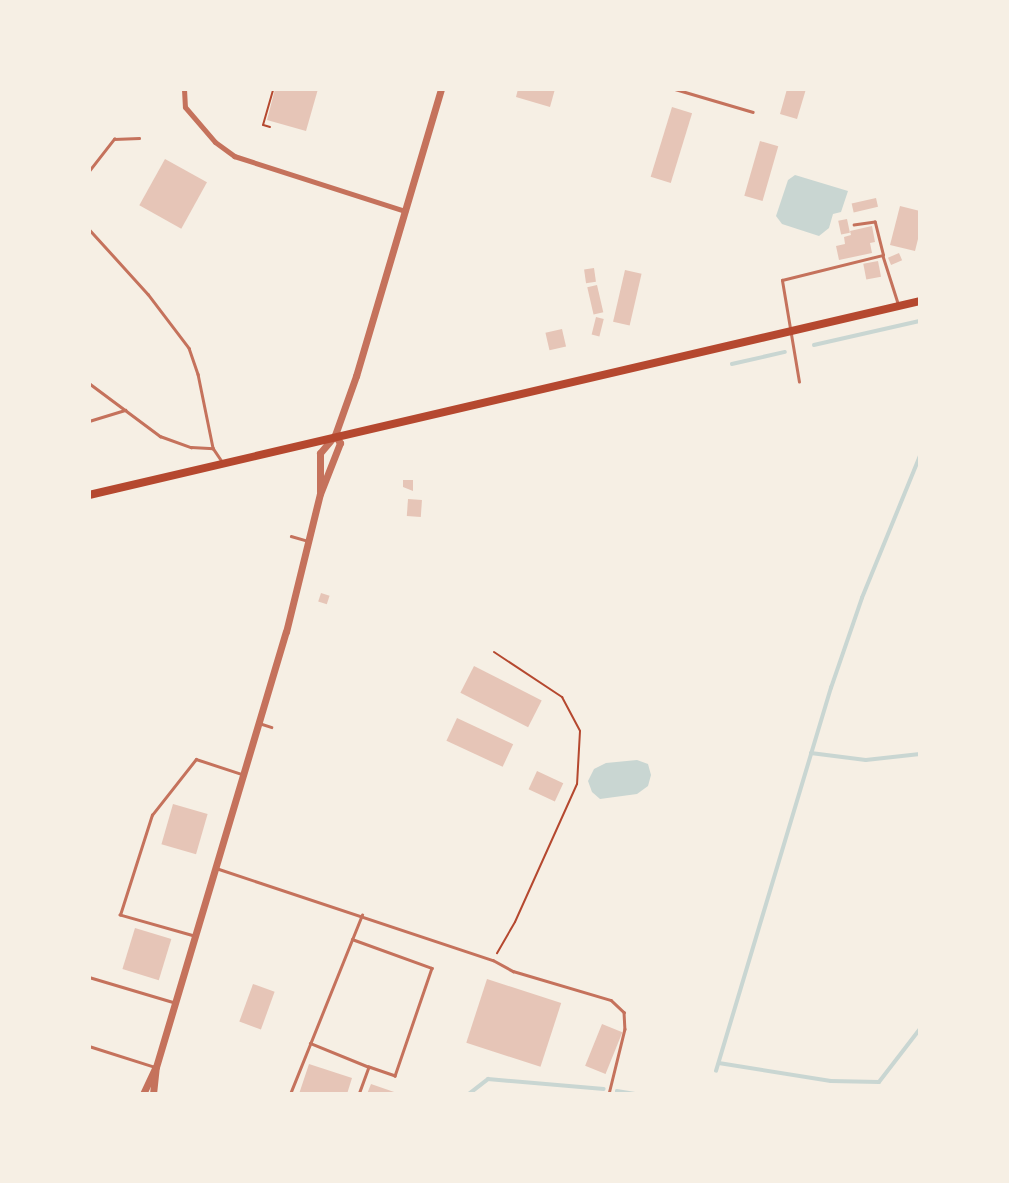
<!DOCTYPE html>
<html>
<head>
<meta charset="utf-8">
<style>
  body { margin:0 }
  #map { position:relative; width:1009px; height:1183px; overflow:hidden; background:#f6efe4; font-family:Literata,serif }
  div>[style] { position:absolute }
  .water>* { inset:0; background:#c9d6d2 }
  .stream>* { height:3.5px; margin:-1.75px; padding:0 1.75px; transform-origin:1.75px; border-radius:1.75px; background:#c9d6d2 }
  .building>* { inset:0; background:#e6c5b7; transform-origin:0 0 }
  .path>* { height:2px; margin:-1px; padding:0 1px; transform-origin:1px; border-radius:1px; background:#b5482f }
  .service>* { height:2.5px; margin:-1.25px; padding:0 1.25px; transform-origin:1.25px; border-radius:1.25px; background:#c5725c }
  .minor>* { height:5px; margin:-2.5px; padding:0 2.5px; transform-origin:2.5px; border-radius:2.5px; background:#c5725c }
  .tertiary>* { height:7px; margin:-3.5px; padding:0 3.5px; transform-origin:3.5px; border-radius:3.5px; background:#c5725c }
  .secondary>* { height:8px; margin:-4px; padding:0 4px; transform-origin:4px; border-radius:4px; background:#b5482f }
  span { translate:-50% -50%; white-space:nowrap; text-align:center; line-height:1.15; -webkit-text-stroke:7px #f6efe4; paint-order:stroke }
  .frame { position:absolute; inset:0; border:91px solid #f6efe4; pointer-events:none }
</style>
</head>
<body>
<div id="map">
  <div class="water">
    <div style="clip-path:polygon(795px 175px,848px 191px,841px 212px,833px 214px,829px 228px,819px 236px,782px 224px,776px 216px,788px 180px)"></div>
    <div style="clip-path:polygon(637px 760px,648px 764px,651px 775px,648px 786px,637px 794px,600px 799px,592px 792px,588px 781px,594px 769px,606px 763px)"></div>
  </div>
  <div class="stream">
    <div style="left:814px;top:345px;width:109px;rotate:-12.8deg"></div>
    <div style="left:732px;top:364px;width:54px;rotate:-12.8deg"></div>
    <div style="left:811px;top:753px;width:55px;rotate:7.3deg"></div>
    <div style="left:866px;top:760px;width:54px;rotate:-6.3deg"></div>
    <div style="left:719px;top:1063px;width:113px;rotate:9.1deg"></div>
    <div style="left:831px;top:1081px;width:48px;rotate:1.2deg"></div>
    <div style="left:879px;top:1082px;width:67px;rotate:-52.3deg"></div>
    <div style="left:716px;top:1071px;width:400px;rotate:-73.3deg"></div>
    <div style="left:831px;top:688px;width:95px;rotate:-71deg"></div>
    <div style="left:862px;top:598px;width:153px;rotate:-67.8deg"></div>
    <div style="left:617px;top:1091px;width:18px;rotate:9deg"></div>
    <div style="left:469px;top:1094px;width:24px;rotate:-38deg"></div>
    <div style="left:488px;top:1079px;width:116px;rotate:4.9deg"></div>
  </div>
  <div class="building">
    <div style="clip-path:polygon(275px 89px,318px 89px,306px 131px,267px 120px)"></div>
    <div style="clip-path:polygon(518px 89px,555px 89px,550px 107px,516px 97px)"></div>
    <div style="clip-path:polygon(787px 89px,806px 89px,797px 119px,780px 114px)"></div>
    <div style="left:672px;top:107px;width:21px;height:73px;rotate:17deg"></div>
    <div style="left:760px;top:141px;width:19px;height:57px;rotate:16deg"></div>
    <div style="left:165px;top:159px;width:48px;height:53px;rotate:29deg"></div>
    <div style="left:876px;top:198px;width:9px;height:25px;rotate:77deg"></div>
    <div style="clip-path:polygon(900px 206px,920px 211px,920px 231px,915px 251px,890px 245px)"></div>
    <div style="left:847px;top:219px;width:14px;height:9px;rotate:78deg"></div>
    <div style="clip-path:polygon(872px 226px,875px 242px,870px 243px,872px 253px,839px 260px,836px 246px,845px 244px,844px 237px,851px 235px,850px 231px)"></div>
    <div style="left:899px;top:253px;width:8px;height:12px;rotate:67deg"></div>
    <div style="left:878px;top:261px;width:16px;height:15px;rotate:79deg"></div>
    <div style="left:594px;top:268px;width:14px;height:10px;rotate:82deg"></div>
    <div style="left:625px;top:270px;width:17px;height:53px;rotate:13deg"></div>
    <div style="left:597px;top:285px;width:28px;height:10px;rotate:77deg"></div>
    <div style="left:596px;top:317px;width:8px;height:18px;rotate:14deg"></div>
    <div style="left:562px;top:329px;width:18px;height:17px;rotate:77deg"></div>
    <div style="clip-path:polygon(403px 480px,413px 480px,413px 491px,403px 487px)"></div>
    <div style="left:408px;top:499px;width:14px;height:17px;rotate:4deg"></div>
    <div style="left:321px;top:593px;width:9px;height:9px;rotate:18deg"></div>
    <div style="left:474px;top:666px;width:76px;height:30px;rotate:27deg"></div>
    <div style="left:457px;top:718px;width:62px;height:25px;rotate:25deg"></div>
    <div style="left:537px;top:771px;width:29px;height:20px;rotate:25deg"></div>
    <div style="left:173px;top:804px;width:36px;height:42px;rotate:16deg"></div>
    <div style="left:135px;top:928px;width:38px;height:43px;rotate:17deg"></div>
    <div style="left:487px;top:979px;width:78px;height:67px;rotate:18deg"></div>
    <div style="left:253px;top:984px;width:23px;height:40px;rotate:20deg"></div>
    <div style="left:602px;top:1024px;width:22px;height:45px;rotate:22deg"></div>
    <div style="clip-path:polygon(309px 1064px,352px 1078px,347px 1094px,299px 1094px)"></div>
    <div style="clip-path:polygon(371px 1084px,397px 1093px,397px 1094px,367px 1094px)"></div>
  </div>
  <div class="path">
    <div style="left:270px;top:127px;width:7px;rotate:-164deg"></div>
    <div style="left:263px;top:125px;width:37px;rotate:-74deg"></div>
    <div style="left:494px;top:652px;width:82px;rotate:33.5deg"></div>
    <div style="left:562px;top:697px;width:38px;rotate:62deg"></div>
    <div style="left:580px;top:731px;width:53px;rotate:93.2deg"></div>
    <div style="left:577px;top:784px;width:151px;rotate:114.2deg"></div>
    <div style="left:515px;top:922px;width:36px;rotate:120deg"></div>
  </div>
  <div class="service">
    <div style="left:675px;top:89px;width:81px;rotate:16.4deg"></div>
    <div style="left:89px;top:171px;width:41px;rotate:-52deg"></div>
    <div style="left:114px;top:139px;width:25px;rotate:-2deg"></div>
    <div style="left:89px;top:229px;width:88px;rotate:47.8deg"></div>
    <div style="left:148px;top:294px;width:68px;rotate:52.8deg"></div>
    <div style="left:189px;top:348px;width:28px;rotate:71deg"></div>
    <div style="left:198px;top:374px;width:76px;rotate:78.5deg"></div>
    <div style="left:213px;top:448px;width:18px;rotate:56deg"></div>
    <div style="left:883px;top:256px;width:49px;rotate:72.3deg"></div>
    <div style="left:799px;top:382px;width:103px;rotate:-99.5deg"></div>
    <div style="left:782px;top:280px;width:104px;rotate:-13.9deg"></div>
    <div style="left:883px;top:255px;width:34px;rotate:-104deg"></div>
    <div style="left:875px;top:222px;width:21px;rotate:172deg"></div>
    <div style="left:89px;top:383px;width:89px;rotate:36.7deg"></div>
    <div style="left:160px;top:436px;width:33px;rotate:20deg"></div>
    <div style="left:191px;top:447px;width:22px;rotate:3deg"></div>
    <div style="left:89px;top:421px;width:38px;rotate:-17deg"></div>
    <div style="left:291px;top:536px;width:18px;rotate:16deg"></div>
    <div style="left:259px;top:723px;width:13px;rotate:18deg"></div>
    <div style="left:216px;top:868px;width:292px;rotate:18.4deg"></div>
    <div style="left:493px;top:960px;width:23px;rotate:29deg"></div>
    <div style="left:513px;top:971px;width:102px;rotate:16.5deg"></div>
    <div style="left:611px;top:1000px;width:18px;rotate:43deg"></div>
    <div style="left:624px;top:1012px;width:17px;rotate:87deg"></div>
    <div style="left:625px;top:1029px;width:67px;rotate:103.8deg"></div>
    <div style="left:194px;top:936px;width:77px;rotate:-164.2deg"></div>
    <div style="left:120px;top:915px;width:105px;rotate:-72.3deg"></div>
    <div style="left:152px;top:815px;width:71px;rotate:-51.8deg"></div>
    <div style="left:196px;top:759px;width:48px;rotate:18.1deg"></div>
    <div style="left:352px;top:939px;width:85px;rotate:19.9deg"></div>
    <div style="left:432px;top:968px;width:114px;rotate:108.9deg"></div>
    <div style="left:395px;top:1076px;width:28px;rotate:-161deg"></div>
    <div style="left:89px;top:977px;width:88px;rotate:16.6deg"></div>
    <div style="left:310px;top:1043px;width:64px;rotate:22.1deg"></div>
    <div style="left:369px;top:1067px;width:29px;rotate:110deg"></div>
    <div style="left:89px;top:1046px;width:66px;rotate:17.6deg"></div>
    <div style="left:290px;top:1094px;width:193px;rotate:-68.1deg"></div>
  </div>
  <div class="minor">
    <div style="left:184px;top:89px;width:18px;rotate:87deg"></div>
    <div style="left:185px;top:107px;width:46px;rotate:49.4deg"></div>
    <div style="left:215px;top:142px;width:24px;rotate:36deg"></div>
    <div style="left:234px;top:156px;width:180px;rotate:17.8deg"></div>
  </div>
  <div class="tertiary">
    <div style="left:320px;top:491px;width:38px;rotate:-90deg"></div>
    <div style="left:320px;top:453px;width:23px;rotate:-50deg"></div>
    <div style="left:335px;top:435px;width:63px;rotate:-70.4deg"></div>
    <div style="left:356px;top:376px;width:299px;rotate:-73.5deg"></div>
    <div style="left:143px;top:1094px;width:29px;rotate:-65deg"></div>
    <div style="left:153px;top:1094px;width:27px;rotate:-84deg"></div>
    <div style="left:156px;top:1067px;width:454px;rotate:-73.4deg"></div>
    <div style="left:286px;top:632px;width:142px;rotate:-76.2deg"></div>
    <div style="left:320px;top:494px;width:55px;rotate:-68.6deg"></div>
    <div style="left:340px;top:443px;width:9px;rotate:-122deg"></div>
  </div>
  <div class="secondary">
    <div style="left:89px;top:495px;width:853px;rotate:-13.14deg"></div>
  </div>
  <div class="frame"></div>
</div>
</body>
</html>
